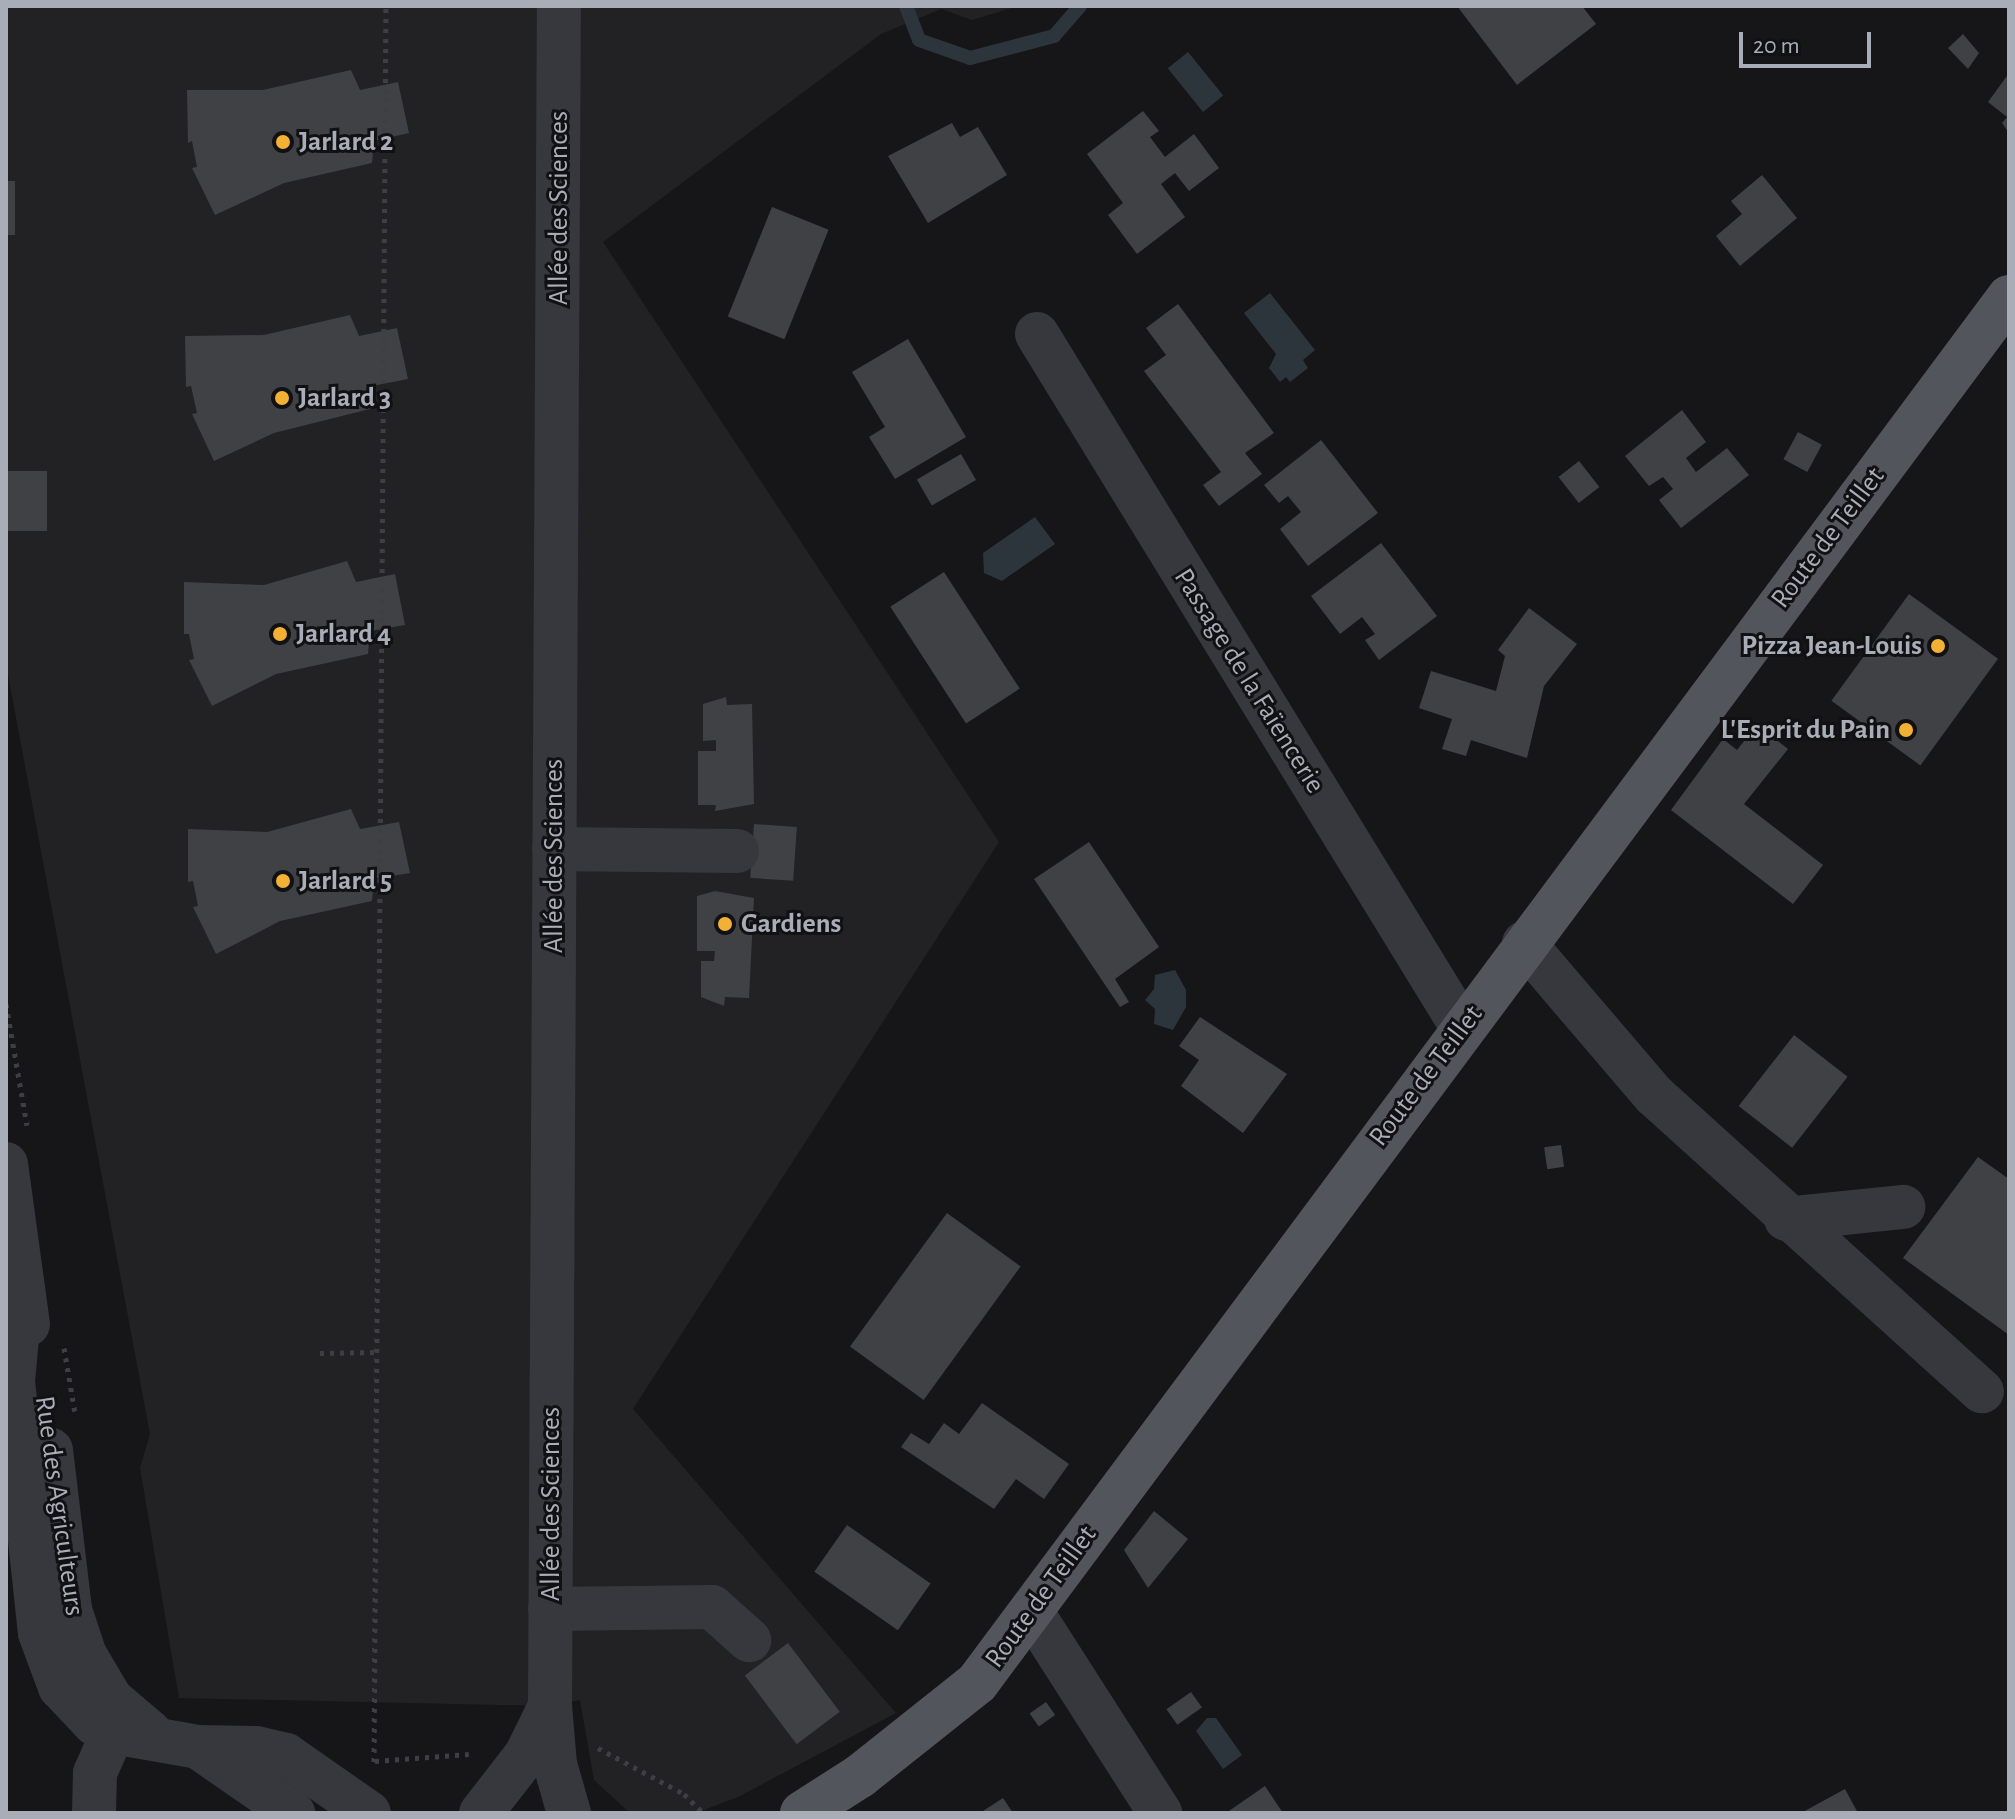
<!DOCTYPE html>
<html>
<head>
<meta charset="utf-8">
<style>
  body { margin:0 }
  #map { position:relative; width:2015px; height:1819px; overflow:hidden; background:#161618; font-family:"Alegreya Sans",sans-serif }
  div>[style] { position:absolute }
  .built>* { inset:0; background:#222225 }
  .water>* { inset:0; background:#2c353c; transform-origin:0 0 }
  .stream>* { height:14px; margin:-7px; padding:0 7px; transform-origin:7px; border-radius:7px; background:#2c353c }
  .building>* { inset:0; background:#404145; transform-origin:0 0 }
  .path>* { height:5px; margin-top:-2.5px; transform-origin:0; background:repeating-linear-gradient(90deg,#3d3f44 0 4px,transparent 0 10px) }
  .minor>* { height:44px; margin:-22px; padding:0 22px; transform-origin:22px; border-radius:22px; background:#37383d }
  .major>* { height:44px; margin:-22px; padding:0 22px; transform-origin:22px; border-radius:22px; background:#53555c }
  .dots>* { width:22px; height:22px; translate:-50% -50%; box-sizing:border-box; border:4px solid #111113; border-radius:50% }
  span { translate:-50% -50%; white-space:nowrap; text-align:center; line-height:1.15; -webkit-text-stroke:6px #111113; paint-order:stroke }
  .poi-label { font-size:28px; color:#a8adb8; font-weight:700 }
  .left { translate:0 -50%; text-align:left }
  .right { translate:-100% -50%; text-align:right }
  .street-label { font-size:28px; color:#a8adb8 }
  .frame { position:absolute; inset:0; border:8px solid #a8adb8; pointer-events:none }
  .scale { position:absolute; left:1739px; top:32px; width:132px; height:36px; box-sizing:border-box; border:4px solid #a8adb8; border-top:0; padding-left:10px; font-size:24px; line-height:28px; white-space:nowrap; color:#a8adb8; -webkit-text-stroke:6px #111113; paint-order:stroke }
</style>
</head>
<body>
<div id="map">
  <div class="built">
    <div style="clip-path:polygon(6px 6px,1018px 6px,972px 20px,941px 9px,881px 34px,603px 242px,999px 842px,633px 1409px,896px 1713px,738px 1797px,696px 1813px,630px 1813px,594px 1780px,580px 1700px,550px 1706px,179px 1698px,140px 1468px,150px 1434px,6px 664px)"></div>
  </div>
  <div class="water">
    <div style="left:1188px;top:52px;width:56px;height:26px;rotate:51deg"></div>
    <div style="clip-path:polygon(1270px 293px,1315px 350px,1303px 360px,1308px 368px,1290px 382px,1286px 377px,1280px 382px,1269px 368px,1276px 354px,1244px 313px)"></div>
    <div style="clip-path:polygon(1035px 517px,1055px 544px,1002px 581px,984px 573px,983px 553px)"></div>
    <div style="clip-path:polygon(1175px 970px,1186px 990px,1186px 1007px,1173px 1030px,1154px 1024px,1155px 1009px,1145px 1000px,1154px 989px,1155px 975px)"></div>
    <div style="clip-path:polygon(1207px 1718px,1216px 1718px,1242px 1755px,1223px 1769px,1196px 1731px)"></div>
  </div>
  <div class="stream">
    <div style="left:906px;top:6px;width:36px;rotate:69deg"></div>
    <div style="left:919px;top:40px;width:54px;rotate:19.4deg"></div>
    <div style="left:970px;top:58px;width:87px;rotate:-14.7deg"></div>
    <div style="left:1054px;top:36px;width:40px;rotate:-49deg"></div>
  </div>
  <div class="building">
    <div style="clip-path:polygon(1457px 6px,1582px 6px,1596px 24px,1517px 85px)"></div>
    <div style="clip-path:polygon(1963px 34px,1979px 53px,1968px 69px,1948px 48px)"></div>
    <div style="clip-path:polygon(351px 70px,360px 90px,398px 82px,409px 133px,374px 141px,372px 163px,284px 183px,215px 215px,192px 168px,197px 167px,192px 141px,188px 143px,187px 90px,263px 90px)"></div>
    <div style="clip-path:polygon(2009px 73px,2009px 133px,2002px 123px,2007px 117px,1988px 102px)"></div>
    <div style="clip-path:polygon(1143px 111px,1159px 131px,1150px 137px,1165px 157px,1194px 134px,1219px 168px,1189px 191px,1175px 173px,1161px 184px,1185px 217px,1137px 254px,1108px 215px,1123px 203px,1087px 154px)"></div>
    <div style="clip-path:polygon(952px 123px,960px 137px,978px 127px,1007px 175px,928px 223px,888px 156px)"></div>
    <div style="clip-path:polygon(1762px 175px,1797px 218px,1740px 266px,1716px 236px,1742px 214px,1731px 201px)"></div>
    <div style="left:6px;top:181px;width:9px;height:54px"></div>
    <div style="left:772px;top:207px;width:61px;height:118px;rotate:22deg"></div>
    <div style="clip-path:polygon(1178px 304px,1274px 433px,1245px 453px,1262px 474px,1219px 506px,1203px 485px,1221px 472px,1144px 371px,1166px 355px,1146px 328px)"></div>
    <div style="clip-path:polygon(350px 315px,359px 336px,397px 328px,408px 379px,372px 386px,370px 409px,274px 433px,214px 461px,192px 414px,197px 413px,191px 386px,186px 387px,185px 336px,264px 335px)"></div>
    <div style="clip-path:polygon(908px 339px,966px 437px,895px 479px,869px 437px,885px 427px,852px 372px)"></div>
    <div style="clip-path:polygon(1682px 410px,1706px 442px,1686px 458px,1696px 472px,1727px 448px,1749px 475px,1681px 528px,1659px 500px,1673px 489px,1663px 477px,1649px 486px,1625px 456px)"></div>
    <div style="left:1798px;top:432px;width:27px;height:31px;rotate:28deg"></div>
    <div style="clip-path:polygon(1321px 440px,1378px 513px,1308px 566px,1280px 529px,1301px 512px,1288px 496px,1279px 503px,1264px 485px)"></div>
    <div style="left:961px;top:454px;width:30px;height:51px;rotate:60deg"></div>
    <div style="left:1579px;top:461px;width:33px;height:26px;rotate:52deg"></div>
    <div style="left:47px;top:471px;width:60px;height:41px;rotate:90deg"></div>
    <div style="clip-path:polygon(1381px 543px,1437px 616px,1379px 660px,1365px 640px,1375px 634px,1362px 617px,1340px 634px,1311px 596px)"></div>
    <div style="clip-path:polygon(347px 561px,356px 582px,395px 574px,405px 625px,370px 631px,368px 654px,276px 674px,212px 706px,189px 660px,194px 659px,189px 634px,184px 634px,184px 582px,264px 585px)"></div>
    <div style="left:944px;top:572px;width:139px;height:64px;rotate:57deg"></div>
    <div style="left:1909px;top:594px;width:110px;height:132px;rotate:36deg"></div>
    <div style="clip-path:polygon(1529px 608px,1577px 644px,1544px 686px,1527px 758px,1471px 740px,1466px 756px,1442px 749px,1452px 719px,1419px 708px,1431px 671px,1496px 691px,1505px 656px,1498px 650px)"></div>
    <div style="clip-path:polygon(726px 697px,727px 705px,752px 704px,754px 804px,715px 811px,716px 805px,698px 805px,698px 751px,716px 751px,716px 740px,703px 741px,703px 704px)"></div>
    <div style="clip-path:polygon(1757px 725px,1788px 749px,1744px 804px,1823px 865px,1793px 904px,1671px 810px,1723px 739px,1737px 750px)"></div>
    <div style="clip-path:polygon(351px 809px,360px 829px,399px 822px,410px 873px,374px 879px,372px 901px,280px 921px,216px 954px,193px 907px,198px 906px,193px 881px,188px 882px,188px 829px,267px 832px)"></div>
    <div style="left:754px;top:824px;width:43px;height:54px;rotate:4deg"></div>
    <div style="clip-path:polygon(1089px 842px,1159px 947px,1115px 979px,1129px 1002px,1120px 1007px,1034px 879px)"></div>
    <div style="clip-path:polygon(715px 891px,754px 898px,749px 998px,725px 997px,724px 1006px,701px 997px,701px 961px,714px 961px,715px 951px,697px 951px,697px 896px)"></div>
    <div style="clip-path:polygon(1200px 1017px,1287px 1074px,1243px 1133px,1181px 1086px,1199px 1060px,1179px 1046px)"></div>
    <div style="left:1794px;top:1035px;width:68px;height:90px;rotate:38deg"></div>
    <div style="left:1561px;top:1145px;width:22px;height:17px;rotate:82deg"></div>
    <div style="clip-path:polygon(1978px 1157px,2009px 1179px,2009px 1335px,1903px 1258px)"></div>
    <div style="left:947px;top:1213px;width:91px;height:165px;rotate:36deg"></div>
    <div style="clip-path:polygon(982px 1403px,1069px 1464px,1044px 1499px,1016px 1479px,994px 1509px,901px 1447px,911px 1433px,929px 1444px,944px 1423px,959px 1434px)"></div>
    <div style="clip-path:polygon(1154px 1511px,1188px 1539px,1148px 1588px,1124px 1550px)"></div>
    <div style="left:847px;top:1525px;width:102px;height:57px;rotate:35deg"></div>
    <div style="left:788px;top:1643px;width:86px;height:54px;rotate:53deg"></div>
    <div style="left:1191px;top:1692px;width:19px;height:30px;rotate:55deg"></div>
    <div style="left:1046px;top:1702px;width:16px;height:20px;rotate:55deg"></div>
    <div style="clip-path:polygon(1265px 1786px,1283px 1813px,1226px 1813px)"></div>
    <div style="clip-path:polygon(1845px 1789px,1858px 1813px,1801px 1813px)"></div>
    <div style="clip-path:polygon(1003px 1798px,1013px 1813px,980px 1813px)"></div>
  </div>
  <div class="path">
    <div style="left:6px;top:1004px;width:123px;rotate:80.2deg"></div>
    <div style="left:64px;top:1348px;width:66px;rotate:80.4deg"></div>
    <div style="left:320px;top:1353px;width:58px;rotate:-1deg"></div>
    <div style="left:598px;top:1748px;width:98px;rotate:28.1deg"></div>
    <div style="left:684px;top:1794px;width:27px;rotate:45deg"></div>
    <div style="left:375px;top:1761px;width:94px;rotate:-4.3deg"></div>
    <div style="left:374px;top:1762px;width:1756px;rotate:-89.61deg"></div>
  </div>
  <div class="minor">
    <div style="left:1037px;top:334px;width:813px;rotate:58.48deg"></div>
    <div style="left:554px;top:849px;width:183px;rotate:0.6deg"></div>
    <div style="left:1524px;top:943px;width:200px;rotate:49.5deg"></div>
    <div style="left:1654px;top:1095px;width:442px;rotate:42.1deg"></div>
    <div style="left:6px;top:1164px;width:162px;rotate:82.2deg"></div>
    <div style="left:1786px;top:1219px;width:118px;rotate:-5.9deg"></div>
    <div style="left:21px;top:1295px;width:86px;rotate:95.3deg"></div>
    <div style="left:13px;top:1381px;width:253px;rotate:83.9deg"></div>
    <div style="left:40px;top:1633px;width:58px;rotate:69.7deg"></div>
    <div style="left:60px;top:1687px;width:50px;rotate:46.6deg"></div>
    <div style="left:94px;top:1723px;width:21px;rotate:25deg"></div>
    <div style="left:113px;top:1732px;width:86px;rotate:10deg"></div>
    <div style="left:198px;top:1747px;width:58px;rotate:1deg"></div>
    <div style="left:256px;top:1748px;width:31px;rotate:13deg"></div>
    <div style="left:286px;top:1755px;width:101px;rotate:34.9deg"></div>
    <div style="left:51px;top:1450px;width:161px;rotate:83.2deg"></div>
    <div style="left:70px;top:1610px;width:47px;rotate:71.6deg"></div>
    <div style="left:85px;top:1655px;width:51px;rotate:59.4deg"></div>
    <div style="left:111px;top:1699px;width:52px;rotate:40.4deg"></div>
    <div style="left:550px;top:1609px;width:162px;rotate:-0.7deg"></div>
    <div style="left:712px;top:1607px;width:50px;rotate:41.7deg"></div>
    <div style="left:1031px;top:1611px;width:240px;rotate:57.4deg"></div>
    <div style="left:550px;top:1706px;width:1700px;rotate:-89.7deg"></div>
    <div style="left:198px;top:1747px;width:116px;rotate:34.8deg"></div>
    <div style="left:94px;top:1813px;width:40px;rotate:-88.6deg"></div>
    <div style="left:95px;top:1773px;width:45px;rotate:-66.3deg"></div>
    <div style="left:481px;top:1813px;width:73px;rotate:-52.2deg"></div>
    <div style="left:526px;top:1755px;width:55px;rotate:-63.9deg"></div>
    <div style="left:550px;top:1706px;width:58px;rotate:85.1deg"></div>
    <div style="left:555px;top:1764px;width:51px;rotate:74.1deg"></div>
  </div>
  <div class="major">
    <div style="left:802px;top:1813px;width:69px;rotate:-32.5deg"></div>
    <div style="left:860px;top:1776px;width:149px;rotate:-38.5deg"></div>
    <div style="left:977px;top:1683px;width:1728px;rotate:-53.33deg"></div>
  </div>
  <div class="dots">
    <div style="left:283px;top:142px;background:#f2b134"></div>
    <div style="left:282px;top:398px;background:#f2b134"></div>
    <div style="left:280px;top:634px;background:#f2b134"></div>
    <div style="left:1938px;top:646px;background:#f2b134"></div>
    <div style="left:1906px;top:730px;background:#f2b134"></div>
    <div style="left:283px;top:881px;background:#f2b134"></div>
    <div style="left:725px;top:924px;background:#f2b134"></div>
  </div>
  <div class="poi-label">
    <span class="left" style="left:299px;top:142px">Jarlard 2</span>
    <span class="left" style="left:298px;top:398px">Jarlard 3</span>
    <span class="left" style="left:296px;top:634px">Jarlard 4</span>
    <span class="right" style="left:1922px;top:646px">Pizza Jean-Louis</span>
    <span class="right" style="left:1890px;top:730px">L'Esprit du Pain</span>
    <span class="left" style="left:299px;top:881px">Jarlard 5</span>
    <span class="left" style="left:741px;top:924px">Gardiens</span>
  </div>
  <div class="street-label">
    <span style="left:559px;top:208px;rotate:-90deg">Allée des Sciences</span>
    <span style="left:1828px;top:538px;rotate:-53deg">Route de Teillet</span>
    <span style="left:1249px;top:681px;rotate:58deg">Passage de la Faïencerie</span>
    <span style="left:554px;top:856px;rotate:-90deg">Allée des Sciences</span>
    <span style="left:1426px;top:1076px;rotate:-53deg">Route de Teillet</span>
    <span style="left:551px;top:1504px;rotate:-90deg">Allée des Sciences</span>
    <span style="left:59px;top:1506px;rotate:82deg">Rue des Agriculteurs</span>
    <span style="left:1041px;top:1597px;rotate:-54deg">Route de Teillet</span>
  </div>
  <div class="frame"></div>
  <div class="scale">20 m</div>
</div>
</body>
</html>
